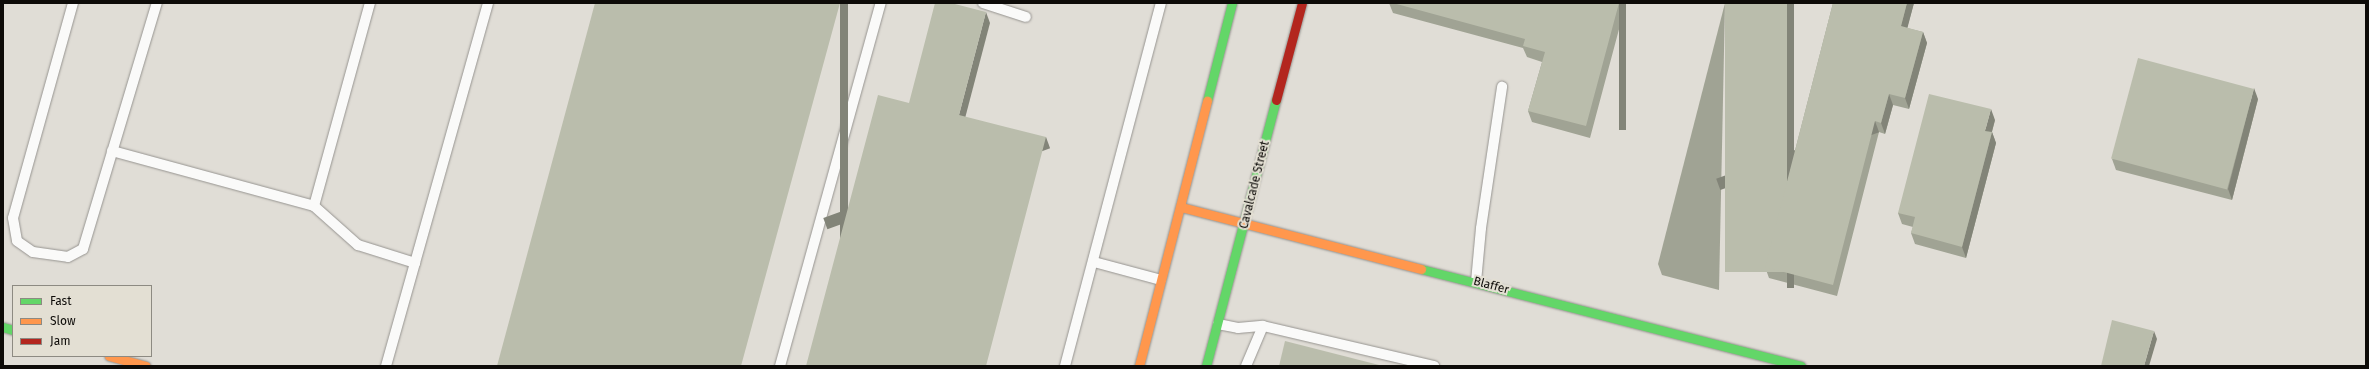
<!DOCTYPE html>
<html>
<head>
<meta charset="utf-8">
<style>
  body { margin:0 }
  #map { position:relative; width:2369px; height:369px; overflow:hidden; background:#e0ddd6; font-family:"Fira Sans",sans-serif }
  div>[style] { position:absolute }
  .roads { filter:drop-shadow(0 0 1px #969490) drop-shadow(0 0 1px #969490) }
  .lane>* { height:10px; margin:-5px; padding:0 5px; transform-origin:5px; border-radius:5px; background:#fafaf9 }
  .fast>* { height:9px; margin:-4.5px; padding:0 4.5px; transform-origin:4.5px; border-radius:4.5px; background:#63d668 }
  .slow>* { height:9px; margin:-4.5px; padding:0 4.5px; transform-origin:4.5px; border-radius:4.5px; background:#ff974d }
  .jam>* { height:9px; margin:-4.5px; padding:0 4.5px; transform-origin:4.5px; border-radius:4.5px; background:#b3261e }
  .wall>* { inset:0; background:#a0a394 }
  .shaded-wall>* { inset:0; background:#828478; transform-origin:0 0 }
  .building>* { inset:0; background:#babdac; transform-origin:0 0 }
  span { translate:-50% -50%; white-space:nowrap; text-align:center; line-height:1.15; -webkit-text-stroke:4px #e3dfd3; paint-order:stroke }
  .street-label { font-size:12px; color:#0d0b08 }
  .frame { position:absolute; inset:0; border:4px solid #0d0b08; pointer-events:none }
  .legend { position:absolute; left:12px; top:285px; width:140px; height:72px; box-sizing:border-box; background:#e3dfd3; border:1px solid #8d8a82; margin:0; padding:5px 7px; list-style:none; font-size:12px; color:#0d0b08 }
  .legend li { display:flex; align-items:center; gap:8px; height:20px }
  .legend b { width:20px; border:1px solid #8d8a82 }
</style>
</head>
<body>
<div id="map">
  <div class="roads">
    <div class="lane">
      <div style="left:73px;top:3px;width:223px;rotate:105.6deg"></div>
      <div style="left:13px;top:218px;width:23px;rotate:80deg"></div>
      <div style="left:17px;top:241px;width:19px;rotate:35deg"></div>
      <div style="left:33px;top:252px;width:35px;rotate:8deg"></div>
      <div style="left:68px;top:257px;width:17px;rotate:-28deg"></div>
      <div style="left:83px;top:249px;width:257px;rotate:-73.3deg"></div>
      <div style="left:983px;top:3px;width:45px;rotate:18deg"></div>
      <div style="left:112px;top:151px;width:209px;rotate:15.2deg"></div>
      <div style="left:314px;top:206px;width:211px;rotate:-74.6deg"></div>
      <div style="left:314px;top:206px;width:59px;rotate:41.6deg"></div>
      <div style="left:358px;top:245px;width:60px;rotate:17.5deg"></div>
      <div style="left:1094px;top:262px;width:69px;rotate:15deg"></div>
      <div style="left:1476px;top:282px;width:54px;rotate:-84.7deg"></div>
      <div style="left:1481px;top:228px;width:143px;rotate:-81.5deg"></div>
      <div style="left:1218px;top:324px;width:20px;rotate:11deg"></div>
      <div style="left:1238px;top:328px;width:25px;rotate:-5deg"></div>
      <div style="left:386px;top:366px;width:377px;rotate:-74.3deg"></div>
      <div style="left:780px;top:366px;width:377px;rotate:-74.5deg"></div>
      <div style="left:1065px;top:366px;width:375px;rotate:-75.2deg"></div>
      <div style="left:1246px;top:366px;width:43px;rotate:-67deg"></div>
      <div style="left:1263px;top:326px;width:176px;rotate:13.2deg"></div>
    </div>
    <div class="fast">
      <div style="left:1207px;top:101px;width:101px;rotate:-75.7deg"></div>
      <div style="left:1421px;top:269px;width:392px;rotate:14.3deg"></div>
      <div style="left:3px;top:327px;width:10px;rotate:17deg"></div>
      <div style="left:1206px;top:366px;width:275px;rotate:-75.3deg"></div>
    </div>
    <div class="slow">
      <div style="left:1181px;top:207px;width:248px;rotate:14.5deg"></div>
      <div style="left:109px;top:356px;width:38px;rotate:15deg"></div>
      <div style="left:1139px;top:366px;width:274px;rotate:-75.6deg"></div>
    </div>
    <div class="jam">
      <div style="left:1276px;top:100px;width:100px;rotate:-75deg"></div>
    </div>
  </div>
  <div class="wall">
    <div style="clip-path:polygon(1389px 3px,1626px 3px,1590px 138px,1532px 122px,1528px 111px,1542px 62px,1527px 57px,1523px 48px,1393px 13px)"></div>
    <div style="clip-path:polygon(1725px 3px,1719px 290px,1662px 275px,1658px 264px)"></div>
    <div style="clip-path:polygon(1833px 3px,1914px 3px,1907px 28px,1923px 32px,1927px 43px,1909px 109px,1893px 105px,1885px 134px,1879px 132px,1837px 296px,1769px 278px,1765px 267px)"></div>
    <div style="clip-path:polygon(2258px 99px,2232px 200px,2116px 170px,2112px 159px)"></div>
    <div style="clip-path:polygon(1995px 120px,1992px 132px,1996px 143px,1966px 258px,1915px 244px,1911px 233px,1913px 227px,1902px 224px,1898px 213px)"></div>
  </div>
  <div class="shaded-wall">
    <div style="left:840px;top:3px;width:8px;height:376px"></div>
    <div style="left:1619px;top:3px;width:7px;height:127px"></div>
    <div style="left:1787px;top:3px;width:7px;height:285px"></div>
    <div style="clip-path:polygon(1907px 3px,1914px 3px,1905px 37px,1901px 26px)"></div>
    <div style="clip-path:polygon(986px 12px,990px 23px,963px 126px,959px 115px)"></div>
    <div style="clip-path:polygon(1923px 32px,1927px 43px,1909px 109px,1905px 98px)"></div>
    <div style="clip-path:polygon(2254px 88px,2258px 99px,2232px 200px,2228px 189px)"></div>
    <div style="clip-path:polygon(1889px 94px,1893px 105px,1885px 134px,1881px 123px)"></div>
    <div style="clip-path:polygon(1991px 109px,1995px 120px,1989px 142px,1985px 131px)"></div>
    <div style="left:1875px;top:121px;width:12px;height:169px;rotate:70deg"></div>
    <div style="clip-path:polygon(1992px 132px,1996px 143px,1966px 258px,1962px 247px)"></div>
    <div style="left:1046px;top:137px;width:12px;height:237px;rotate:70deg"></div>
    <div style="clip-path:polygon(2154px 331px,2157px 339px,2149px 366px,2144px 366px)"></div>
  </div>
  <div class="building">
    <div style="clip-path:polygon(595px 3px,840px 3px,741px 366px,497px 366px)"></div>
    <div style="clip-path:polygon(935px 3px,951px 3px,986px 12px,959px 115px,1046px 137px,986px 366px,806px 366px,878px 95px,909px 103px)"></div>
    <div style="clip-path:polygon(1393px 3px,1619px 3px,1586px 126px,1528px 111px,1545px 52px,1523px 46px,1525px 39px)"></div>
    <div style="left:1725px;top:3px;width:62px;height:269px"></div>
    <div style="clip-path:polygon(1833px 3px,1907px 3px,1901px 26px,1923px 32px,1905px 98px,1889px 94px,1881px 123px,1875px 121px,1833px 285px,1765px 267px)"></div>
    <div style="left:2138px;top:58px;width:120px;height:104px;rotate:15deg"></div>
    <div style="clip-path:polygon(1929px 94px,1991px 109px,1985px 131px,1992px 132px,1962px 247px,1911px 233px,1915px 217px,1898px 213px)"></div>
    <div style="clip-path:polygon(2112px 320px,2154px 331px,2144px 366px,2101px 366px)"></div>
    <div style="clip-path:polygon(1285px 341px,1383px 366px,1279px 366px)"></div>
  </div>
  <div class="street-label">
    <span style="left:1255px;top:185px;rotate:-76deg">Cavalcade Street</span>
    <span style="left:1491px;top:286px;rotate:15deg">Blaffer</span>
  </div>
  <div class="frame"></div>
  <ul class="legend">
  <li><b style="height:5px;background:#63d668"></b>Fast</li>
  <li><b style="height:5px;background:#ff974d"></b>Slow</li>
  <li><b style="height:5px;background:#b3261e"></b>Jam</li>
  </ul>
</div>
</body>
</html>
